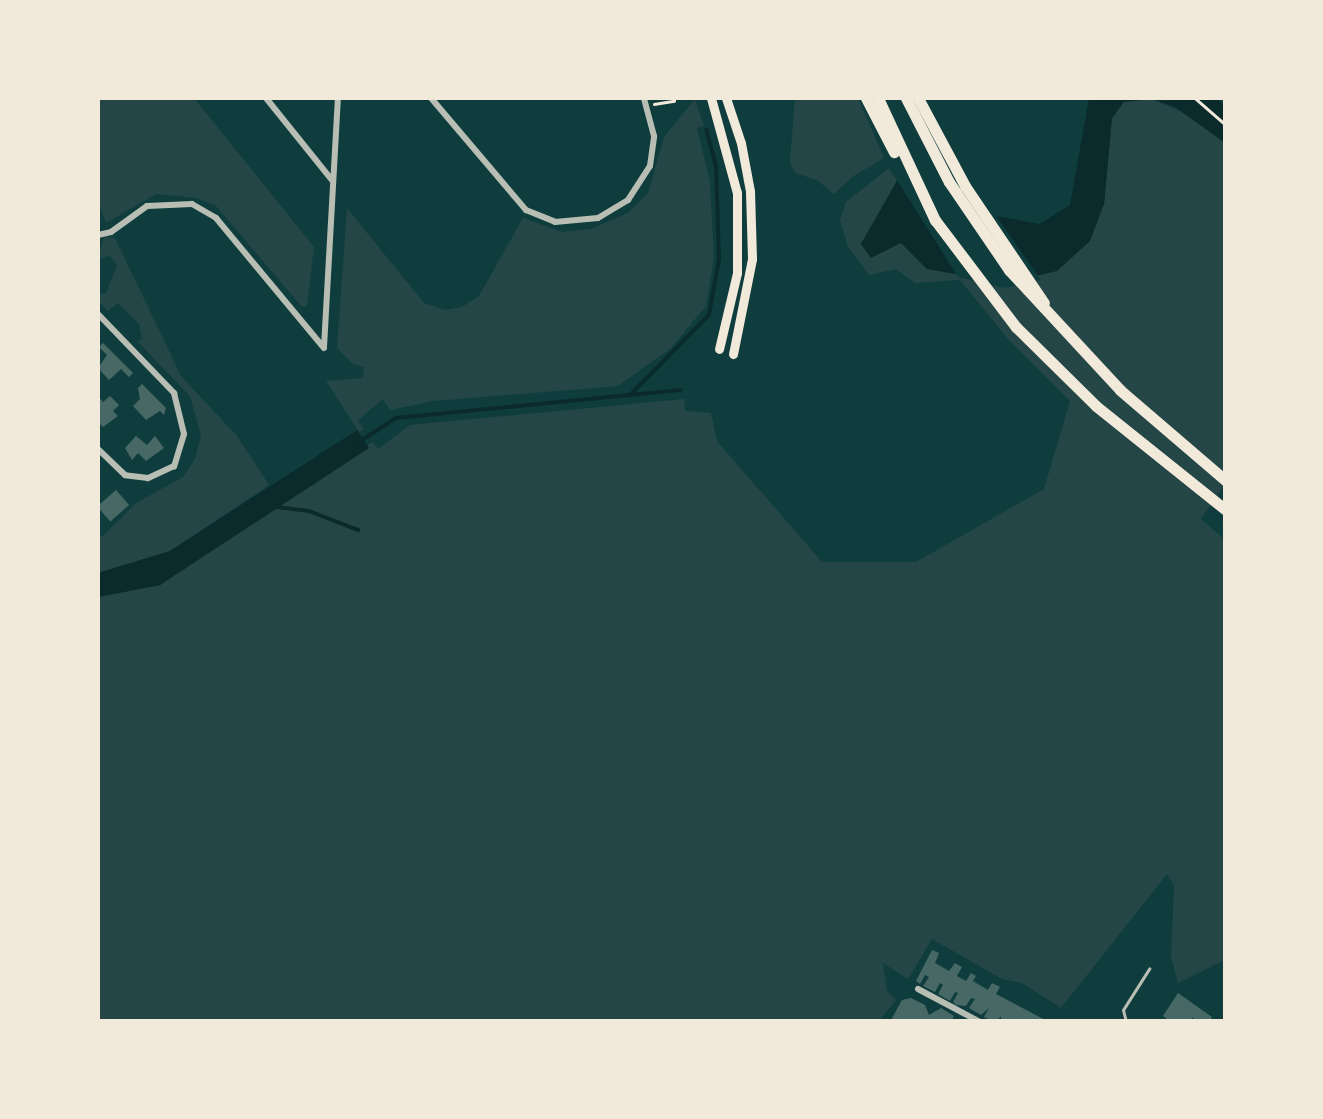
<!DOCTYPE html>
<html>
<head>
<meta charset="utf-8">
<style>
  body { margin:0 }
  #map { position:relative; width:1323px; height:1119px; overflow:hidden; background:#0f3d3e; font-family:"Public Sans",sans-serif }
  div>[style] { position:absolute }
  .green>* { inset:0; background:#244646 }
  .water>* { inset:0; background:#0a2a2b }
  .pier>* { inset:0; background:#0f3d3e }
  .stream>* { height:4px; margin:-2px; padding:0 2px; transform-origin:2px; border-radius:2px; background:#0a2a2b }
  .building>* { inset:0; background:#486865; transform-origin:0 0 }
  .path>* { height:2.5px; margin:-1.25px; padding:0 1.25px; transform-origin:1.25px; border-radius:1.25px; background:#f1e9da }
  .service>* { height:2.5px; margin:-1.25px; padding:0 1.25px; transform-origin:1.25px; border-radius:1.25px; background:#b8beb3 }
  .minor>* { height:6px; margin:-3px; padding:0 3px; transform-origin:3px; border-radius:3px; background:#b8beb3 }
  .primary>* { height:9px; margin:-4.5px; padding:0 4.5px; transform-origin:4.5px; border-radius:4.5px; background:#f1e9da }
  .motorway>* { height:11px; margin:-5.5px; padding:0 5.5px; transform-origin:5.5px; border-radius:5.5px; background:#f1e9da }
  span { translate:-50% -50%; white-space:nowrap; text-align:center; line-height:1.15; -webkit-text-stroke:9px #f1e9da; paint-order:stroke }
  .frame { position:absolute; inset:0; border:100px solid #f1e9da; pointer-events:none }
</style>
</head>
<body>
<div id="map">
  <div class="green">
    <div style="clip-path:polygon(98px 98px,194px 98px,314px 247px,307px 306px,302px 307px,216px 206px,197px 198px,156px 194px,106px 223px,98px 203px)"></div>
    <div style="clip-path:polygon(795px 98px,858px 98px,884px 158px,852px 177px,834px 194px,817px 180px,795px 173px,790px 162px)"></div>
    <div style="clip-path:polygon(695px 99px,704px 126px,697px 128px,710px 182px,714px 258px,706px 306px,671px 348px,618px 386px,434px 401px,390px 410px,383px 399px,358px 420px,364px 430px,359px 432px,326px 381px,363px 378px,364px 367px,353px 364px,337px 348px,347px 208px,424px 303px,445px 310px,462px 307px,479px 296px,523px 218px,562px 232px,591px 229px,628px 213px,648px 193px,664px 137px)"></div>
    <div style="clip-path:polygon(1151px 99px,1196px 118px,1225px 143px,1225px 485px,1201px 519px,1225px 540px,1225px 960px,1178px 983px,1171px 957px,1174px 886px,1167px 874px,1061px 1008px,1022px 983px,1002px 979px,932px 939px,908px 979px,883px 963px,887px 991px,896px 1000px,879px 1021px,98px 1022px,98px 597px,160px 585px,372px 442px,378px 449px,410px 425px,684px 399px,685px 411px,711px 413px,717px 441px,822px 562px,916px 562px,1044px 489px,1070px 401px,1008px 339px,960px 280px,915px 283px,896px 269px,869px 275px,848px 247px,840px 220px,846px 202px,889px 168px,897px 181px,861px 244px,901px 242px,927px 269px,954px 271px,1104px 204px,1112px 118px,1124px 101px)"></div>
    <div style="clip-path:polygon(104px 236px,115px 238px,181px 376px,237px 436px,269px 485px,170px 551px,98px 573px,98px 535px,103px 536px,136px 503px,183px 477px,195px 459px,201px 435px,190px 396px,138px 342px,142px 338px,139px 324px,118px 303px,108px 311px,98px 300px,98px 295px,106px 293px,117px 265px,110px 256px,98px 259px)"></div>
  </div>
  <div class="water">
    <div style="clip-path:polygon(1089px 98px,1217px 98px,1225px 107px,1225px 143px,1175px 107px,1151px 99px,1124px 102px,1112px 118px,1104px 204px,1090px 241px,1057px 271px,1005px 283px,927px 269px,901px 243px,871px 258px,861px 244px,897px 181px,944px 189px,995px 216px,1040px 224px,1070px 205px)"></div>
    <div style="clip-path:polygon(357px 430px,369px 448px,160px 585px,98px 597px,98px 573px,170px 551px)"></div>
  </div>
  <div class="pier">
    <div style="clip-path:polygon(895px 177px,945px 184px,990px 207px,1041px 280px,1005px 288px,958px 277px)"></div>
  </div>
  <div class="stream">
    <div style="left:630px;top:395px;width:112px;rotate:-45.4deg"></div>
    <div style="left:709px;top:315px;width:57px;rotate:-79.9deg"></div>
    <div style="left:719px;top:259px;width:93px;rotate:-91.8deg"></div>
    <div style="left:716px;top:166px;width:38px;rotate:-105deg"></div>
    <div style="left:359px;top:442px;width:44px;rotate:-33deg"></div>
    <div style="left:396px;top:418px;width:286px;rotate:-5.6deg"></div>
    <div style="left:277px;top:507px;width:32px;rotate:7deg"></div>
    <div style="left:309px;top:511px;width:53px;rotate:21.2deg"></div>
  </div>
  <div class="building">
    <div style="clip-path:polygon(103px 343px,133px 373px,129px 377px,121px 369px,109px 380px,98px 368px,107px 355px,99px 347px)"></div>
    <div style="clip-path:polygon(142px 384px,166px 408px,164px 415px,160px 411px,146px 420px,133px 406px,140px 399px,138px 388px)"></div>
    <div style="clip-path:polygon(98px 396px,103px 402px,110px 396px,119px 405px,113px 411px,118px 416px,103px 427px,98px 422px)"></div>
    <div style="clip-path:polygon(136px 436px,147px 445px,155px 436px,164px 448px,146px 461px,138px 453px,132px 460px,125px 448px)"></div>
    <div style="left:116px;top:490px;width:20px;height:25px;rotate:49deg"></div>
    <div style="clip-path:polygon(932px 950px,939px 953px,935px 963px,949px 971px,955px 963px,962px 967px,957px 976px,966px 981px,971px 973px,976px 976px,973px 981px,988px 990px,992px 983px,1000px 987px,996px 994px,1049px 1022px,1001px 1022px,1001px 1016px,997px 1021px,988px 1019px,984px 1017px,989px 1008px,981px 1015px,969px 1008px,975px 999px,971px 998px,966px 1006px,956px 1005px,953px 1002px,958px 993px,955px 992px,950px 1001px,938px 994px,943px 985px,940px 983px,935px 992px,923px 986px,929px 977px,925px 975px,920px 984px,916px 981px)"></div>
    <div style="clip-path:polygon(1178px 993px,1212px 1017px,1209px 1022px,1193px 1022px,1193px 1017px,1190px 1022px,1171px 1022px,1163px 1016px)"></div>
    <div style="clip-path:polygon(911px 998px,925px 1005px,929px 1015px,941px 1008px,954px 1016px,951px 1022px,890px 1022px,902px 1000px)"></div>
  </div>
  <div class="path">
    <div style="left:1195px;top:98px;width:41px;rotate:41.1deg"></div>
    <div style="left:654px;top:104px;width:20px;rotate:-9deg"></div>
    <div style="left:674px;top:101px;width:3px;rotate:-108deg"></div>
  </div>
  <div class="service">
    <div style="left:1126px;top:1022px;width:12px;rotate:-104deg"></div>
    <div style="left:1123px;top:1010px;width:49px;rotate:-57.6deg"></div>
  </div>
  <div class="minor">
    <div style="left:266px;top:98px;width:105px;rotate:51.2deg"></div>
    <div style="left:431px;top:98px;width:147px;rotate:49.7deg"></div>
    <div style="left:526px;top:210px;width:31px;rotate:22deg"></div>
    <div style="left:555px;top:222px;width:43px;rotate:-5.3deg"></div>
    <div style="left:598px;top:218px;width:35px;rotate:-31deg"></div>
    <div style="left:628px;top:200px;width:40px;rotate:-57.1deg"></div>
    <div style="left:650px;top:166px;width:30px;rotate:-82deg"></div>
    <div style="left:654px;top:136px;width:39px;rotate:-105deg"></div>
    <div style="left:98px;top:235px;width:13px;rotate:-13deg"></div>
    <div style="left:111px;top:232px;width:44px;rotate:-35.8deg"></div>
    <div style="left:147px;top:206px;width:45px;rotate:-2.5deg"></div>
    <div style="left:192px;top:204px;width:28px;rotate:30deg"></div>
    <div style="left:216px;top:218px;width:169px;rotate:50.3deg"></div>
    <div style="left:98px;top:314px;width:110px;rotate:46.1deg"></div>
    <div style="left:174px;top:393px;width:42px;rotate:76.3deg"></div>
    <div style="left:184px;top:434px;width:34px;rotate:107deg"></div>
    <div style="left:174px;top:466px;width:29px;rotate:155deg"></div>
    <div style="left:148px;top:478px;width:23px;rotate:-173deg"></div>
    <div style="left:125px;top:475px;width:37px;rotate:-136deg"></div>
    <div style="left:324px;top:347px;width:249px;rotate:-86.8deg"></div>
    <div style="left:918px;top:989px;width:70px;rotate:28deg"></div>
    <div style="left:1150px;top:1022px;width:9px"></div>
  </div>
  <div class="primary">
    <div style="left:711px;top:98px;width:98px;rotate:74.7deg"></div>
    <div style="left:737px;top:193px;width:80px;rotate:90deg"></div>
    <div style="left:737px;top:273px;width:78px;rotate:103.3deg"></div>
    <div style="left:726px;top:98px;width:47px;rotate:71.6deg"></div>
    <div style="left:741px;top:143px;width:49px;rotate:79.4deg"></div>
    <div style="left:750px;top:191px;width:68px;rotate:88.3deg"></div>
    <div style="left:752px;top:259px;width:97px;rotate:101.3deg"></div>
  </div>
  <div class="motorway">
    <div style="left:866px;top:98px;width:61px;rotate:62.6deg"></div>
    <div style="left:878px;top:98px;width:135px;rotate:65deg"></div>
    <div style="left:935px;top:220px;width:134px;rotate:52.9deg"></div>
    <div style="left:1016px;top:327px;width:112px;rotate:44.6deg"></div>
    <div style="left:1096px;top:406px;width:166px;rotate:38.7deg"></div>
    <div style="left:906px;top:98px;width:94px;rotate:62.9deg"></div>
    <div style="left:949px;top:182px;width:107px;rotate:55.7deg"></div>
    <div style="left:1009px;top:270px;width:163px;rotate:47.2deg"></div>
    <div style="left:1120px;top:390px;width:140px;rotate:40.6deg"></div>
    <div style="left:918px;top:98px;width:100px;rotate:61.9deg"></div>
    <div style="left:965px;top:186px;width:141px;rotate:56deg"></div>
  </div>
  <div class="frame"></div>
</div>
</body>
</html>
